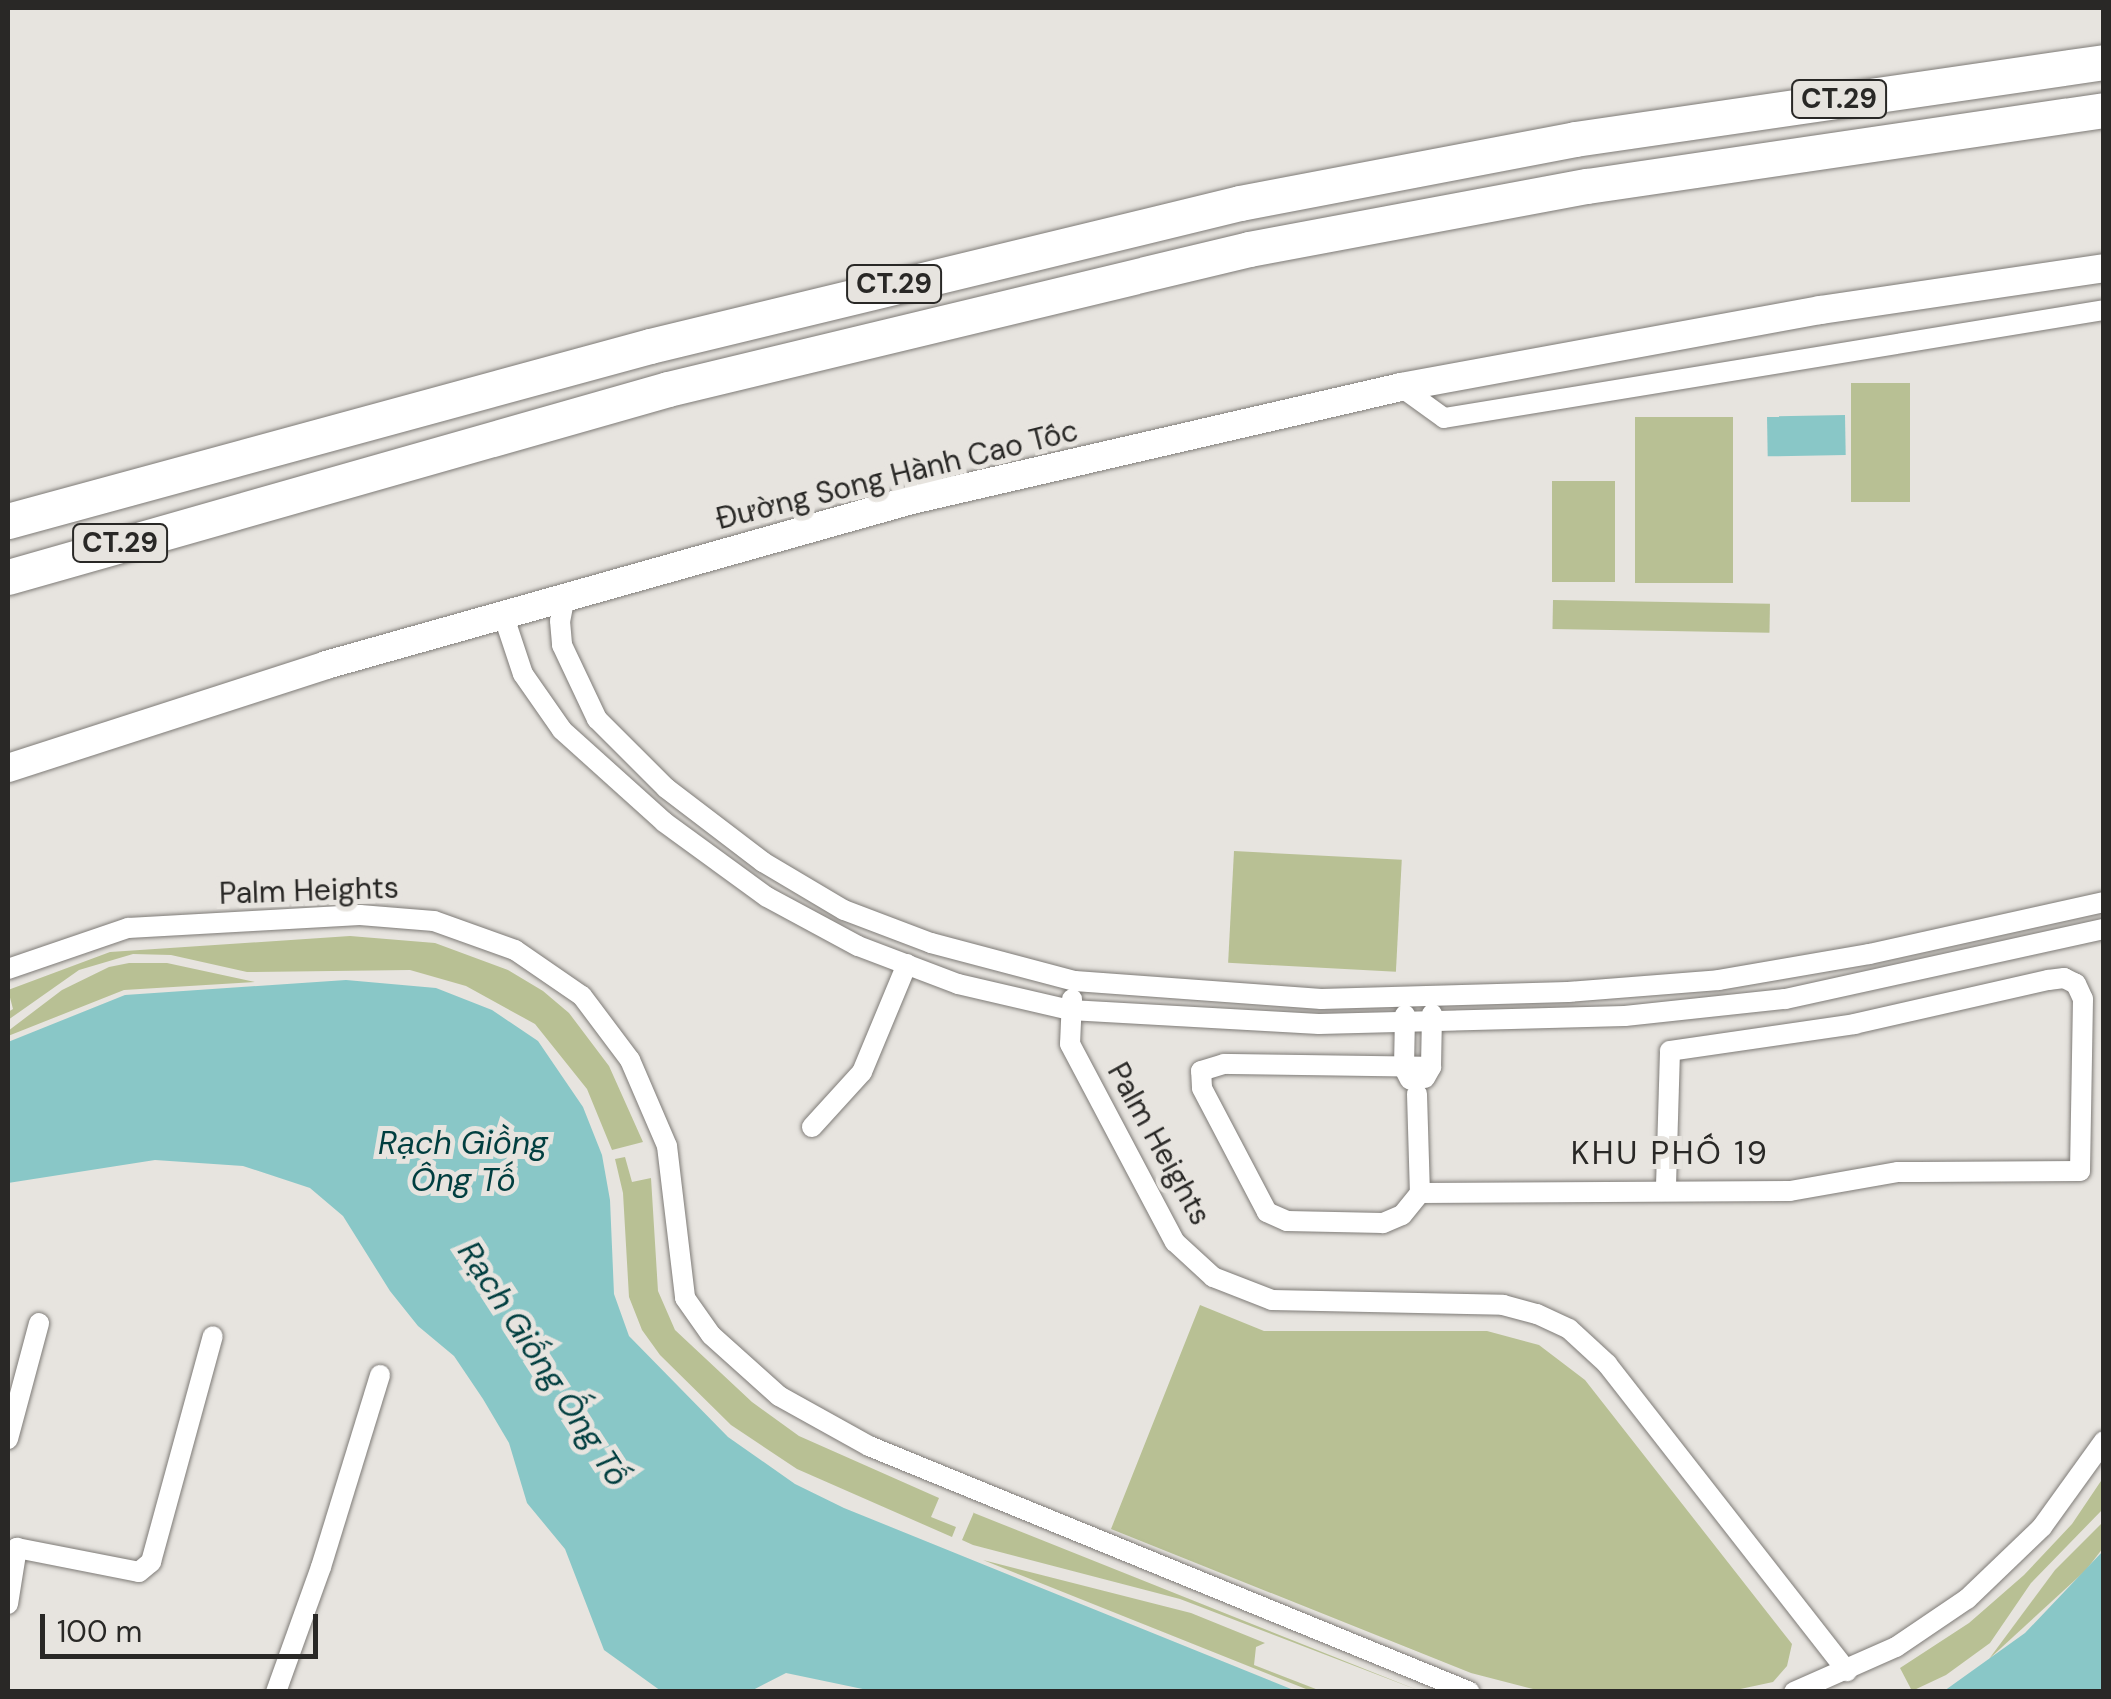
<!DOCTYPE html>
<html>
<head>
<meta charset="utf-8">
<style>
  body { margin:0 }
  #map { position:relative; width:2111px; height:1699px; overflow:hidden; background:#e7e4df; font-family:"DM Sans",sans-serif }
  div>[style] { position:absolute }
  .green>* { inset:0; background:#b8c094; transform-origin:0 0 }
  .water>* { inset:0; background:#89c7c7; transform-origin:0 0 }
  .roads { filter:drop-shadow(0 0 2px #7e7b77) drop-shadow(0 0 2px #7e7b77) }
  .minor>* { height:20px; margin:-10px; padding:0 10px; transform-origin:10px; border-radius:10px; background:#fff }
  .secondary>* { height:28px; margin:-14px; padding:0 14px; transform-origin:14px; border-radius:14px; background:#fff }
  .motorway>* { height:35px; margin:-17.5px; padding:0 17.5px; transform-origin:17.5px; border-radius:17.5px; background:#fff }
  span { translate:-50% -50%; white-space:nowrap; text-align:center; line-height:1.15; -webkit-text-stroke:10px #e7e4df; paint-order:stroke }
  .shield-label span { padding:2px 8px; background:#e7e4df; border:2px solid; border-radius:8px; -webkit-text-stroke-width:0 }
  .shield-label { font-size:28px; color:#292826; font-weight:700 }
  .street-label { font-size:30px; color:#292826 }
  .water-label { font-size:32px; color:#003e3f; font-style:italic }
  .neighbourhood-label { font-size:32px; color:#292826; letter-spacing:2.5px }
  .frame { position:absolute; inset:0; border:10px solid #292826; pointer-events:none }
  .scale { position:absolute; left:40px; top:1614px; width:278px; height:45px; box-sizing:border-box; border:5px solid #292826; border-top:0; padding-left:12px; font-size:30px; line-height:35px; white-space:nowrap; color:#292826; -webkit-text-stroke:8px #e7e4df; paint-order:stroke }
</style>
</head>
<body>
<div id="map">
  <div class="green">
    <div style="left:1851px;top:383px;width:59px;height:119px"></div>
    <div style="left:1635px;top:417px;width:98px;height:166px"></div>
    <div style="left:1552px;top:481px;width:63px;height:101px"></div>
    <div style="left:1553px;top:600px;width:217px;height:29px;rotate:1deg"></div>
    <div style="left:1234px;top:851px;width:168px;height:112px;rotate:3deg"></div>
    <div style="clip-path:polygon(350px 936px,435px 943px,508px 970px,543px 991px,569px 1013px,609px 1066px,643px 1142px,612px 1150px,587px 1089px,535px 1024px,466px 986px,410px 970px,247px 972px,171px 955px,133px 954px,79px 970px,8px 1020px,8px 1012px,13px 1009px,8px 990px,110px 952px)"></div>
    <div style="clip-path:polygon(129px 963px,167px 963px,255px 982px,124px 990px,8px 1036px,8px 1031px,62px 990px,109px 967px)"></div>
    <div style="clip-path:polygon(625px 1157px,632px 1182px,651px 1178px,658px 1291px,675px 1330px,752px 1402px,799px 1436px,939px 1498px,931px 1517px,956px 1527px,952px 1537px,797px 1469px,731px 1425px,660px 1355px,642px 1330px,629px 1297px,623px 1193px,615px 1159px)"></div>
    <div style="clip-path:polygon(1200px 1305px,1264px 1331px,1487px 1331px,1539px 1345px,1585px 1380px,1792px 1644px,1787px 1666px,1773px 1682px,1731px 1691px,1541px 1691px,1471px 1673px,1111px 1529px)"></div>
    <div style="clip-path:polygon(2103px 1478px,2103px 1509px,2031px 1583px,1990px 1643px,1946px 1675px,1912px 1691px,1900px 1668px,1969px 1623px,2024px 1575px,2072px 1524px)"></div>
    <div style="clip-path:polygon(974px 1512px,974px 1513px,1420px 1691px,1180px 1599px,973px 1545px,962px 1540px)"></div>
    <div style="clip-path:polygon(2103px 1522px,2103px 1548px,2086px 1570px,1989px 1659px,2055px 1570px)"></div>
    <div style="clip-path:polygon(983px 1560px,1191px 1613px,1265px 1643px,1256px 1647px,1254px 1665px,1321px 1691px,1311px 1691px)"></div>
  </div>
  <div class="water">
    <div style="left:1845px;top:415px;width:40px;height:78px;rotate:89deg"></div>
    <div style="clip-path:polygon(346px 980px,436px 988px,492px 1010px,538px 1041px,583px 1107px,602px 1155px,610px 1200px,614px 1294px,629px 1336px,728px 1437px,795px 1484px,844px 1508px,1296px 1691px,877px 1692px,786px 1673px,751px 1691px,661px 1691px,604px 1650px,565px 1549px,527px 1503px,509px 1443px,483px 1399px,454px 1356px,418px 1326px,390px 1291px,343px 1216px,310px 1188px,243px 1166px,155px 1160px,8px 1183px,8px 1042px,125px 995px)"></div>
    <div style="clip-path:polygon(2103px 1551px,2103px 1691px,1944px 1691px,2025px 1633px)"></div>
  </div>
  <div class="roads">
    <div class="minor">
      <div style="left:1401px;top:387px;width:53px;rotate:35.8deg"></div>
      <div style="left:1444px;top:418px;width:669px;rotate:-9.29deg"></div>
      <div style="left:565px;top:596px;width:25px;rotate:101deg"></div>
      <div style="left:560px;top:621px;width:24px;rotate:85deg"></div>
      <div style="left:562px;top:645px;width:82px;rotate:64.7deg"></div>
      <div style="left:597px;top:719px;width:98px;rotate:45deg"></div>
      <div style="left:666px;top:788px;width:122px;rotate:37.3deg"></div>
      <div style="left:763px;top:862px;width:94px;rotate:30.7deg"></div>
      <div style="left:844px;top:910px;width:93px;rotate:20.8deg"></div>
      <div style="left:931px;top:943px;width:149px;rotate:14.8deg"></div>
      <div style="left:1075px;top:981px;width:247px;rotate:4.2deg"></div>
      <div style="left:1321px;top:999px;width:247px;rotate:-1.6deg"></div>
      <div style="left:1568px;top:992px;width:151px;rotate:-4.5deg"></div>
      <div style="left:1719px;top:980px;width:152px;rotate:-9.8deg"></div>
      <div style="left:1869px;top:954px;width:241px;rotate:-12.5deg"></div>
      <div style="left:503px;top:614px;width:63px;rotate:71.6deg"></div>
      <div style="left:523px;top:674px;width:68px;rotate:55.1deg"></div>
      <div style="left:562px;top:730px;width:137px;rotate:42deg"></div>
      <div style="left:664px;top:822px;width:127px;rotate:36.1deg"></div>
      <div style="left:767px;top:897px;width:103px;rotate:28.3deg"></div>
      <div style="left:858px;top:946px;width:107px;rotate:20.8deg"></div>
      <div style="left:958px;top:984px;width:115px;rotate:13.1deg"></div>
      <div style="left:1070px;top:1010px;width:249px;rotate:3.2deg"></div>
      <div style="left:1319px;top:1024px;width:306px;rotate:-1.5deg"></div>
      <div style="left:1625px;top:1016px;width:161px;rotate:-6.1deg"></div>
      <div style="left:1785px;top:999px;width:327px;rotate:-12.4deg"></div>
      <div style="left:8px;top:969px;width:127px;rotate:-18.9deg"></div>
      <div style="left:128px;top:928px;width:232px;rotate:-3.2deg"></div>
      <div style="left:360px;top:915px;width:74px;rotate:4.6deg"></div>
      <div style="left:434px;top:921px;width:86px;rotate:19.7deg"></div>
      <div style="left:515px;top:950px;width:81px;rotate:34.5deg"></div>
      <div style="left:582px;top:996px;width:80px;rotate:53.1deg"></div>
      <div style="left:630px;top:1060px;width:94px;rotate:66.7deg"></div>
      <div style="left:667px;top:1146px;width:153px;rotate:83.2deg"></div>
      <div style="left:685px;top:1298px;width:45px;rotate:54.9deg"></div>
      <div style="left:711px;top:1335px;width:91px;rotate:41.9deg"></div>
      <div style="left:779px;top:1396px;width:103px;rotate:29.1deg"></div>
      <div style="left:869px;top:1446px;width:649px;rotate:22.26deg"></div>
      <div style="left:1072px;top:999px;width:45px;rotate:92.5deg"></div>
      <div style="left:1070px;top:1044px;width:224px;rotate:62.1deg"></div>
      <div style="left:1175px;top:1242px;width:52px;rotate:42.6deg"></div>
      <div style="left:1213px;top:1277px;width:63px;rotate:21.3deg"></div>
      <div style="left:1272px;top:1300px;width:231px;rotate:1.2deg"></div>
      <div style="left:1503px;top:1305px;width:35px;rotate:15deg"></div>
      <div style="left:1537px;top:1314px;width:35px;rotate:25deg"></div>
      <div style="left:1569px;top:1329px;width:52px;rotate:42.6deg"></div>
      <div style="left:1607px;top:1364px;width:390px;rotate:52deg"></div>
      <div style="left:1405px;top:1015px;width:53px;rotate:91.1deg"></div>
      <div style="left:1404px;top:1068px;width:13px;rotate:63deg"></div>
      <div style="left:1425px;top:1078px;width:13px;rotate:-61deg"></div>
      <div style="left:1431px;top:1067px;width:53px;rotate:-88.9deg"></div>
      <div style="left:1417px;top:1094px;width:99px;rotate:88.3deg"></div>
      <div style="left:1420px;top:1193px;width:28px;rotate:129deg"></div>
      <div style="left:1402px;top:1215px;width:21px;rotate:157deg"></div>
      <div style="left:1383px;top:1223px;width:96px;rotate:-178.8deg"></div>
      <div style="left:1287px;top:1221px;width:22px;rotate:-156deg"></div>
      <div style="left:1267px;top:1212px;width:140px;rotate:-117.7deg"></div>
      <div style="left:1202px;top:1088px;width:17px;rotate:-93deg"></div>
      <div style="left:1201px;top:1071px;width:24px;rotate:-17deg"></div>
      <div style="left:1224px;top:1064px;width:207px;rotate:0.8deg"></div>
      <div style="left:812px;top:1127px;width:74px;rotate:-47.7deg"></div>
      <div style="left:862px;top:1072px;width:117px;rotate:-67.4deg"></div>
      <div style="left:1420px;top:1193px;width:370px;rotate:-0.3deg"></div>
      <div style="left:1790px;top:1191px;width:110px;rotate:-10deg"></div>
      <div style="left:1898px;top:1172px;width:182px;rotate:-0.3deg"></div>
      <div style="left:2080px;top:1171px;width:172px;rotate:-89deg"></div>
      <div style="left:2083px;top:999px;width:17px;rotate:-115deg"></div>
      <div style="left:2076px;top:984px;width:13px;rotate:-153deg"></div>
      <div style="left:2064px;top:978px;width:16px;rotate:173deg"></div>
      <div style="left:2048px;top:980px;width:198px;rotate:167.2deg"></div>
      <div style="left:1855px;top:1024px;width:187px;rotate:171.7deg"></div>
      <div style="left:1670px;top:1051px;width:138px;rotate:91.7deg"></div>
      <div style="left:8px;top:1439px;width:120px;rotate:-75deg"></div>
      <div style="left:8px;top:1604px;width:57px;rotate:-80.9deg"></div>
      <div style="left:17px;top:1548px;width:124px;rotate:11.1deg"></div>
      <div style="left:139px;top:1572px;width:16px;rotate:-40deg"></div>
      <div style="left:151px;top:1562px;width:234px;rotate:-74.7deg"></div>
      <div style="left:276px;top:1692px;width:133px;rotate:-70.2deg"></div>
      <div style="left:321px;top:1567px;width:201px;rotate:-72.9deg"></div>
      <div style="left:1794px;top:1692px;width:111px;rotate:-23.8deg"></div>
      <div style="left:1896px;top:1647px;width:86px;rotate:-34.1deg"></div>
      <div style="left:1967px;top:1599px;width:104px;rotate:-43.8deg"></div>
      <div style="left:2042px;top:1527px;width:106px;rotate:-54.2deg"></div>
    </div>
    <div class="secondary">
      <div style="left:8px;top:768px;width:334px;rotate:-17.9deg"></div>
      <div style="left:326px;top:665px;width:609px;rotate:-15.73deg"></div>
      <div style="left:912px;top:500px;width:502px;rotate:-13.01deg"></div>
      <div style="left:1401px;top:387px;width:426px;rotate:-10.4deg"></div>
      <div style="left:1820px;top:310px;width:287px;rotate:-8.4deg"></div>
    </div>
    <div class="motorway">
      <div style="left:8px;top:521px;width:665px;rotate:-15.25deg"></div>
      <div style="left:650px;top:346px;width:607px;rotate:-13.62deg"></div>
      <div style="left:1240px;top:203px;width:341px;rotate:-10.8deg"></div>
      <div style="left:1575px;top:139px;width:535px;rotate:-8.28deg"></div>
      <div style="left:8px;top:577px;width:686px;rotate:-15.9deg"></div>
      <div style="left:668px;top:389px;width:598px;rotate:-13.55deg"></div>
      <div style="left:1249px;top:249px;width:344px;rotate:-10.6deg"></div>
      <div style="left:1587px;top:186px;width:523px;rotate:-8.36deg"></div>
    </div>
  </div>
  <div class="shield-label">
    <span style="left:1839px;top:99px">CT.29</span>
    <span style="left:894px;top:284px">CT.29</span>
    <span style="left:120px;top:543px">CT.29</span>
  </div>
  <div class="street-label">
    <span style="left:897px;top:475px;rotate:-14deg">Đường Song Hành Cao Tốc</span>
    <span style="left:309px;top:891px;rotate:-2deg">Palm Heights</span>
    <span style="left:1159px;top:1144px;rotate:61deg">Palm Heights</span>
  </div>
  <div class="water-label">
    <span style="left:463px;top:1162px">Rạch Giồng<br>Ông Tố</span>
    <span style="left:543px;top:1364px;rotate:57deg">Rạch Giống Ống Tố</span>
  </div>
  <div class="neighbourhood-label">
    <span style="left:1670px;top:1153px">KHU PHỐ 19</span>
  </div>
  <div class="frame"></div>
  <div class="scale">100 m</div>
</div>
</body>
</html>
